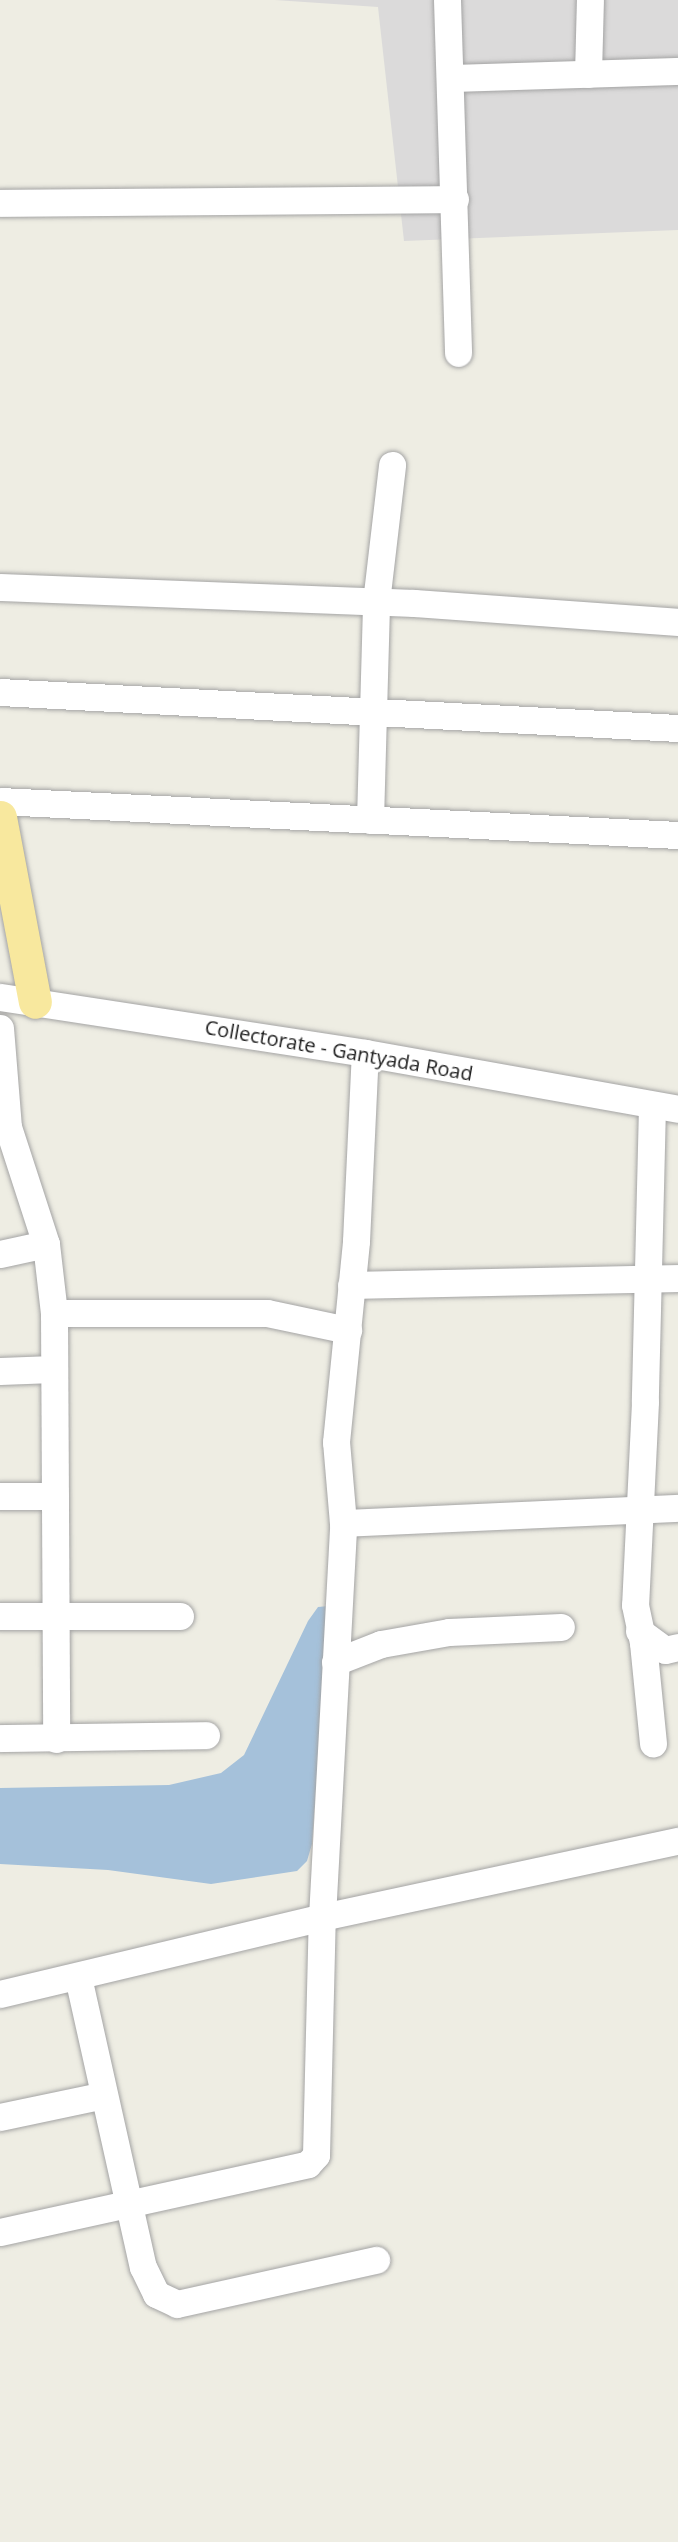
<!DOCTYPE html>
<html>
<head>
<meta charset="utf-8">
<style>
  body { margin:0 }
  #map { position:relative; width:678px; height:2542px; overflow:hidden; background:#eeede3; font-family:"Open Sans",sans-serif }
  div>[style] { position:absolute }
  .residential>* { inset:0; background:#dbdada }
  .water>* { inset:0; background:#a5c1da }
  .roads { filter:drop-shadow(0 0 2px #a4a4a4) drop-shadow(0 0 2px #a4a4a4) }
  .minor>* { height:27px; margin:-13.5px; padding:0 13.5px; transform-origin:13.5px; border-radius:13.5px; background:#fff }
  .major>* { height:33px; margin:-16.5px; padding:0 16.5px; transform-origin:16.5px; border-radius:16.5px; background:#f8e89e }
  span { translate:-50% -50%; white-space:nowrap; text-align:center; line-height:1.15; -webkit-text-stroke:6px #fff; paint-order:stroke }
  .street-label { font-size:20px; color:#1d1d1d }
</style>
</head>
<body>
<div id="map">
  <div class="residential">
    <div style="clip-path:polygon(275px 0,678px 0,678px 230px,404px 241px,378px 7px)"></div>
  </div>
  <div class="water">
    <div style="clip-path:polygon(329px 1606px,312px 1844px,307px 1861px,297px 1871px,211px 1884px,108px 1870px,0 1864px,0 1788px,169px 1785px,221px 1773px,244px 1755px,308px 1621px,318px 1607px)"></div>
  </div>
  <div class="roads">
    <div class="minor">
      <div style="left:447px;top:0;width:353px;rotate:88.2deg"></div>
      <div style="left:588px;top:74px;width:74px;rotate:-88.5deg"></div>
      <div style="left:450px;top:78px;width:228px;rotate:-1.8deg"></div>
      <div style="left:0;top:203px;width:455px;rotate:-0.5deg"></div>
      <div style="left:0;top:587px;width:414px;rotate:2.2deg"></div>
      <div style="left:414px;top:603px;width:265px;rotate:4.1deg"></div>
      <div style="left:0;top:692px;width:679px;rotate:3.04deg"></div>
      <div style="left:0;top:801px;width:679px;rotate:2.87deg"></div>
      <div style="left:370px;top:820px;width:218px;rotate:-88.4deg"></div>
      <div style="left:376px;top:602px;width:138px;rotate:-83.3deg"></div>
      <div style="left:0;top:997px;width:369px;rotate:8.7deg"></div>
      <div style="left:365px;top:1053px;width:318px;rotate:10.1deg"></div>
      <div style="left:0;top:1028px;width:99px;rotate:85.4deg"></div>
      <div style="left:8px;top:1127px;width:123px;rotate:72deg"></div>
      <div style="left:46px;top:1244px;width:69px;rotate:83.4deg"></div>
      <div style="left:54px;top:1313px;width:426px;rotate:89.7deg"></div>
      <div style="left:652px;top:1106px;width:296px;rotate:91.4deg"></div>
      <div style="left:645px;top:1402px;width:203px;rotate:92.8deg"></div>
      <div style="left:635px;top:1605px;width:39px;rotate:78deg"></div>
      <div style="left:643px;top:1643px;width:101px;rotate:84.3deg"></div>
      <div style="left:0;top:1254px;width:47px;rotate:-12.3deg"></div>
      <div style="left:351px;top:1285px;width:327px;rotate:-1.2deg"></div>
      <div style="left:54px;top:1313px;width:213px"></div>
      <div style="left:267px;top:1313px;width:83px;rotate:11.9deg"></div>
      <div style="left:0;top:1371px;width:53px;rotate:-2.2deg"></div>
      <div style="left:0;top:1496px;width:55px"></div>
      <div style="left:343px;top:1523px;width:335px;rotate:-2.6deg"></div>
      <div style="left:0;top:1616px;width:180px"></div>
      <div style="left:639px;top:1631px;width:32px;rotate:36deg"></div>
      <div style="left:665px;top:1650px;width:13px;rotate:-13deg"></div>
      <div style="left:335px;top:1662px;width:49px;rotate:-21.4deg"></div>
      <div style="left:381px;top:1644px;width:69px;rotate:-10deg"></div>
      <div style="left:449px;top:1632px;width:112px;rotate:-2.6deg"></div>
      <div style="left:0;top:1738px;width:206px;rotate:-0.8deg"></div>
      <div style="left:78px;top:1977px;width:297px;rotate:77.4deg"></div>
      <div style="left:143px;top:2267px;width:30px;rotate:64deg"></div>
      <div style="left:156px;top:2294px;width:23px;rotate:25deg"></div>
      <div style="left:177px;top:2304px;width:204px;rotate:-12.5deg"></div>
      <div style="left:0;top:1994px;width:331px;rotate:-13.4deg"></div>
      <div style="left:322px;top:1917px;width:364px;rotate:-12.1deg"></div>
      <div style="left:0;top:2117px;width:106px;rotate:-11.9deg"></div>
      <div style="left:0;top:2232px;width:315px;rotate:-12.4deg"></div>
      <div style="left:308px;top:2164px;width:12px;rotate:-48deg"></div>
      <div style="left:316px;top:2155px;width:238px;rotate:-88.6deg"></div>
      <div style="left:322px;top:1917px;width:395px;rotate:-86.9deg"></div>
      <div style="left:343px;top:1523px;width:81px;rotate:-94.9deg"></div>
      <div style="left:336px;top:1442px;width:202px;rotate:-84.3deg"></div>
      <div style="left:356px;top:1241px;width:188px;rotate:-87.3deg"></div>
    </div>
    <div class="major">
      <div style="left:0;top:817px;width:188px;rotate:79.3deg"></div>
    </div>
  </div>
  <div class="street-label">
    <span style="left:339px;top:1050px;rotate:10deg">Collectorate - Gantyada Road</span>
  </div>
</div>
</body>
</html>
